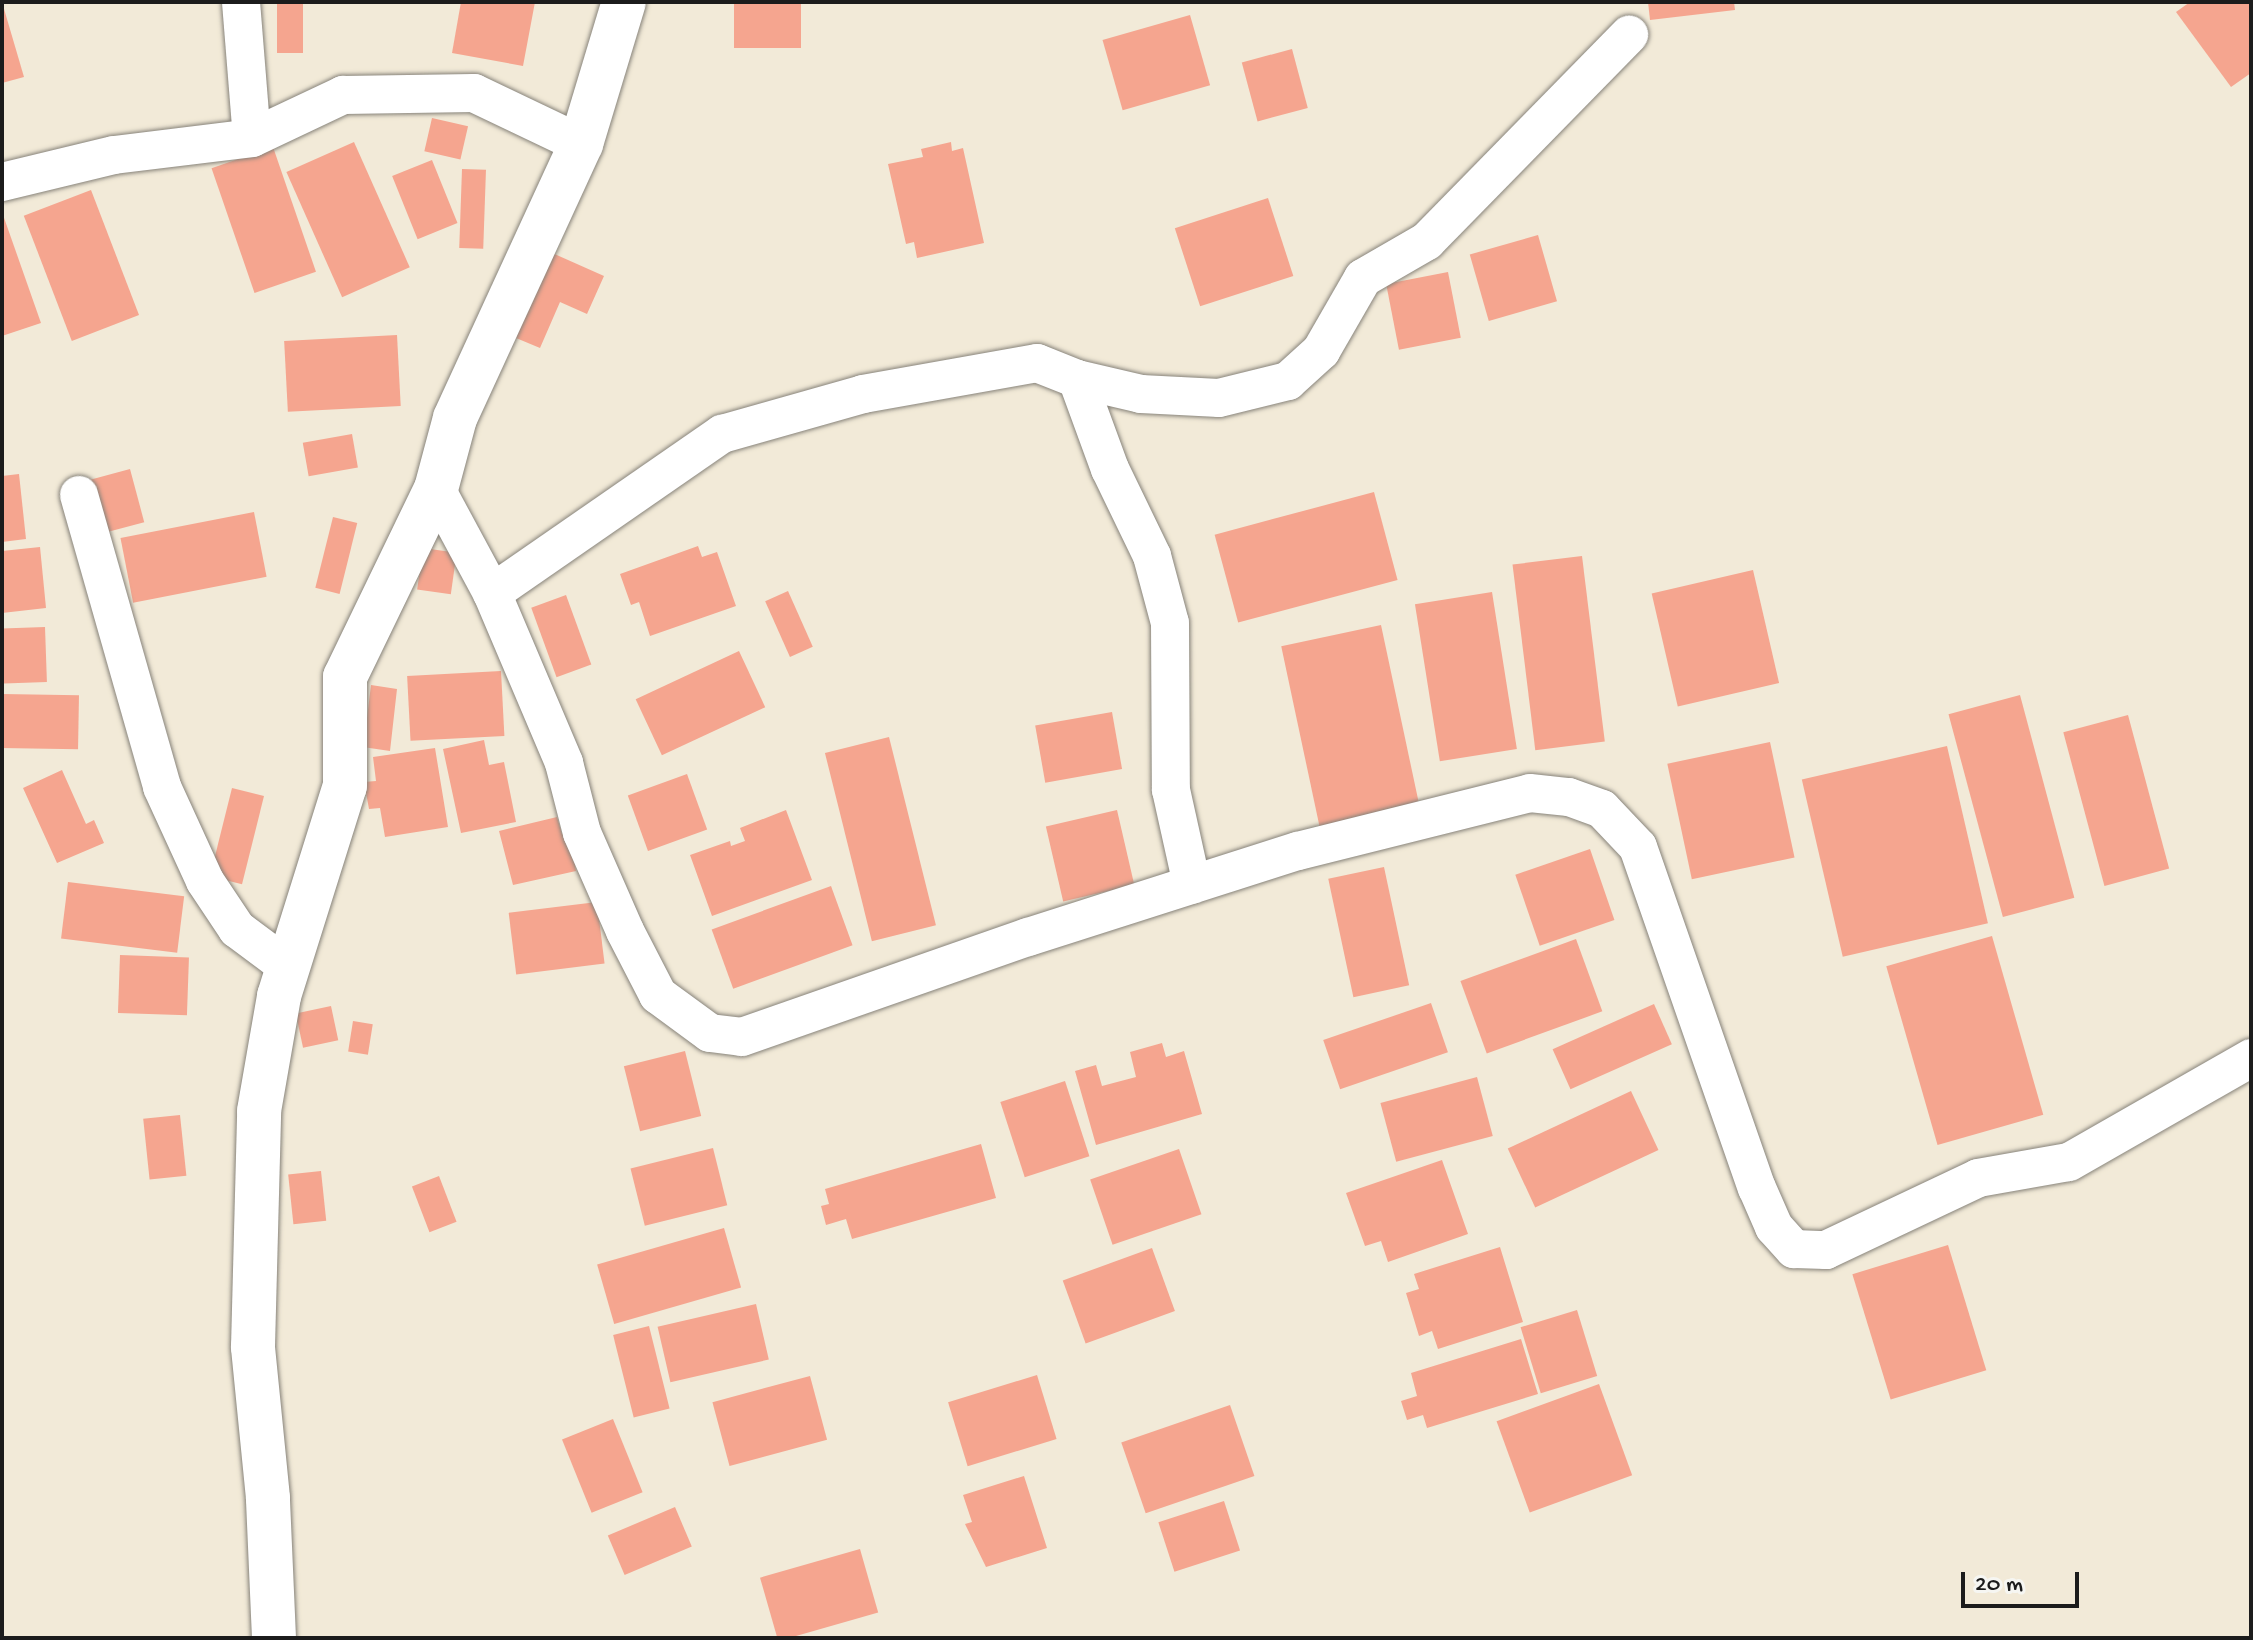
<!DOCTYPE html>
<html>
<head>
<meta charset="utf-8">
<style>
  body { margin:0 }
  #map { position:relative; width:2253px; height:1640px; overflow:hidden; background:#f2ead8; font-family:"Gochi Hand",sans-serif }
  div>[style] { position:absolute }
  .building>* { inset:0; background:#f5a58f; transform-origin:0 0 }
  .roads { filter:drop-shadow(0 0 2px #87837a) drop-shadow(0 0 2px #87837a) }
  .street>* { height:38px; margin:-19px; padding:0 19px; transform-origin:19px; border-radius:19px; background:#fff }
  .secondary>* { height:44px; margin:-22px; padding:0 22px; transform-origin:22px; border-radius:22px; background:#fff }
  span { translate:-50% -50%; white-space:nowrap; text-align:center; line-height:1.15; -webkit-text-stroke:8px #f6f6f2; paint-order:stroke }
  .frame { position:absolute; inset:0; border:4px solid #1c1c1c; pointer-events:none }
  .scale { position:absolute; left:1961px; top:1572px; width:118px; height:36px; box-sizing:border-box; border:4px solid #1c1c1c; border-top:0; padding-left:10px; font-size:24px; line-height:28px; white-space:nowrap; color:#1c1c1c; -webkit-text-stroke:6px #f6f6f2; paint-order:stroke }
</style>
</head>
<body>
<div id="map">
  <div class="building">
    <div style="clip-path:polygon(2px 2px,24px 77px,2px 83px)"></div>
    <div style="left:277px;top:2px;width:26px;height:51px"></div>
    <div style="clip-path:polygon(461px 2px,535px 2px,523px 66px,452px 53px)"></div>
    <div style="left:734px;top:2px;width:67px;height:46px"></div>
    <div style="clip-path:polygon(1648px 2px,1734px 2px,1735px 10px,1650px 20px)"></div>
    <div style="clip-path:polygon(2190px 2px,2251px 2px,2251px 73px,2231px 87px,2176px 12px)"></div>
    <div style="left:1190px;top:15px;width:73px;height:91px;rotate:74deg"></div>
    <div style="left:1292px;top:49px;width:61px;height:52px;rotate:75deg"></div>
    <div style="left:432px;top:118px;width:37px;height:34px;rotate:13deg"></div>
    <div style="left:354px;top:142px;width:137px;height:74px;rotate:66deg"></div>
    <div style="clip-path:polygon(951px 142px,952px 151px,963px 148px,984px 243px,917px 258px,914px 242px,906px 244px,888px 164px,923px 157px,921px 149px)"></div>
    <div style="left:273px;top:147px;width:132px;height:65px;rotate:71deg"></div>
    <div style="left:432px;top:160px;width:68px;height:43px;rotate:68deg"></div>
    <div style="left:462px;top:169px;width:24px;height:79px;rotate:2deg"></div>
    <div style="left:91px;top:190px;width:134px;height:72px;rotate:69deg"></div>
    <div style="left:1268px;top:198px;width:82px;height:98px;rotate:72deg"></div>
    <div style="clip-path:polygon(2px 212px,41px 323px,2px 336px)"></div>
    <div style="left:1538px;top:235px;width:69px;height:71px;rotate:74deg"></div>
    <div style="clip-path:polygon(541px 248px,604px 276px,587px 314px,560px 302px,540px 348px,516px 338px)"></div>
    <div style="left:1448px;top:272px;width:67px;height:63px;rotate:79deg"></div>
    <div style="left:397px;top:335px;width:71px;height:113px;rotate:87deg"></div>
    <div style="left:352px;top:434px;width:34px;height:50px;rotate:80deg"></div>
    <div style="left:130px;top:469px;width:55px;height:45px;rotate:75deg"></div>
    <div style="clip-path:polygon(19px 474px,26px 539px,2px 542px,2px 476px)"></div>
    <div style="left:1374px;top:492px;width:91px;height:165px;rotate:75deg"></div>
    <div style="left:254px;top:512px;width:66px;height:136px;rotate:79deg"></div>
    <div style="left:333px;top:517px;width:25px;height:73px;rotate:14deg"></div>
    <div style="clip-path:polygon(698px 546px,702px 557px,717px 552px,736px 606px,650px 636px,639px 602px,631px 605px,620px 574px)"></div>
    <div style="clip-path:polygon(40px 547px,46px 608px,2px 613px,2px 551px)"></div>
    <div style="left:423px;top:548px;width:34px;height:42px;rotate:8deg"></div>
    <div style="left:1582px;top:556px;width:187px;height:70px;rotate:83deg"></div>
    <div style="left:1753px;top:570px;width:116px;height:104px;rotate:77deg"></div>
    <div style="left:788px;top:591px;width:61px;height:25px;rotate:66deg"></div>
    <div style="left:1492px;top:592px;width:159px;height:78px;rotate:81deg"></div>
    <div style="left:566px;top:595px;width:74px;height:37px;rotate:70deg"></div>
    <div style="left:1381px;top:625px;width:185px;height:102px;rotate:78deg"></div>
    <div style="left:45px;top:627px;width:55px;height:43px;rotate:88deg"></div>
    <div style="left:739px;top:651px;width:62px;height:114px;rotate:65deg"></div>
    <div style="left:501px;top:671px;width:65px;height:94px;rotate:87deg"></div>
    <div style="clip-path:polygon(371px 685px,397px 689px,390px 751px,349px 745px,366px 726px)"></div>
    <div style="left:2px;top:694px;width:77px;height:54px;rotate:1deg"></div>
    <div style="left:2020px;top:695px;width:210px;height:74px;rotate:75deg"></div>
    <div style="left:1112px;top:712px;width:58px;height:78px;rotate:80deg"></div>
    <div style="left:2128px;top:715px;width:159px;height:67px;rotate:75deg"></div>
    <div style="left:889px;top:737px;width:194px;height:66px;rotate:76deg"></div>
    <div style="clip-path:polygon(484px 740px,489px 765px,504px 762px,516px 822px,461px 833px,443px 749px)"></div>
    <div style="left:1770px;top:742px;width:118px;height:105px;rotate:78deg"></div>
    <div style="left:1947px;top:746px;width:182px;height:149px;rotate:77deg"></div>
    <div style="clip-path:polygon(435px 748px,448px 827px,385px 837px,380px 808px,369px 809px,364px 782px,376px 781px,373px 757px)"></div>
    <div style="clip-path:polygon(62px 770px,86px 824px,94px 820px,104px 843px,57px 863px,23px 788px)"></div>
    <div style="left:687px;top:774px;width:59px;height:63px;rotate:70deg"></div>
    <div style="left:232px;top:788px;width:33px;height:91px;rotate:14deg"></div>
    <div style="clip-path:polygon(786px 810px,812px 880px,712px 916px,690px 855px,730px 841px,731px 846px,745px 841px,740px 828px)"></div>
    <div style="left:1117px;top:810px;width:77px;height:73px;rotate:77deg"></div>
    <div style="clip-path:polygon(557px 817px,562px 834px,570px 832px,576px 871px,513px 885px,499px 831px)"></div>
    <div style="left:1590px;top:849px;width:75px;height:79px;rotate:71deg"></div>
    <div style="left:1384px;top:867px;width:121px;height:57px;rotate:78deg"></div>
    <div style="left:68px;top:882px;width:117px;height:57px;rotate:7deg"></div>
    <div style="left:831px;top:886px;width:63px;height:127px;rotate:70deg"></div>
    <div style="left:597px;top:902px;width:62px;height:89px;rotate:83deg"></div>
    <div style="left:1992px;top:936px;width:186px;height:110px;rotate:74deg"></div>
    <div style="left:1576px;top:939px;width:77px;height:123px;rotate:70deg"></div>
    <div style="left:120px;top:955px;width:69px;height:58px;rotate:2deg"></div>
    <div style="left:1431px;top:1003px;width:52px;height:114px;rotate:71deg"></div>
    <div style="left:1654px;top:1004px;width:44px;height:111px;rotate:66deg"></div>
    <div style="left:331px;top:1006px;width:35px;height:36px;rotate:78deg"></div>
    <div style="left:353px;top:1021px;width:20px;height:31px;rotate:9deg"></div>
    <div style="clip-path:polygon(1162px 1043px,1166px 1057px,1184px 1051px,1202px 1114px,1096px 1145px,1075px 1071px,1096px 1065px,1102px 1086px,1136px 1077px,1130px 1052px)"></div>
    <div style="left:685px;top:1051px;width:67px;height:63px;rotate:76deg"></div>
    <div style="left:1477px;top:1077px;width:61px;height:100px;rotate:75deg"></div>
    <div style="left:1065px;top:1081px;width:79px;height:68px;rotate:72deg"></div>
    <div style="left:1631px;top:1091px;width:65px;height:136px;rotate:65deg"></div>
    <div style="left:180px;top:1115px;width:61px;height:37px;rotate:84deg"></div>
    <div style="clip-path:polygon(981px 1144px,996px 1198px,852px 1239px,846px 1219px,826px 1225px,821px 1206px,829px 1204px,825px 1189px)"></div>
    <div style="left:713px;top:1148px;width:59px;height:85px;rotate:76deg"></div>
    <div style="left:1179px;top:1149px;width:69px;height:94px;rotate:71deg"></div>
    <div style="clip-path:polygon(1442px 1160px,1468px 1234px,1388px 1262px,1381px 1241px,1365px 1246px,1346px 1193px)"></div>
    <div style="left:321px;top:1171px;width:50px;height:33px;rotate:84deg"></div>
    <div style="left:439px;top:1176px;width:49px;height:29px;rotate:69deg"></div>
    <div style="left:724px;top:1228px;width:62px;height:132px;rotate:74deg"></div>
    <div style="left:1948px;top:1245px;width:131px;height:100px;rotate:73deg"></div>
    <div style="clip-path:polygon(1500px 1247px,1523px 1322px,1438px 1349px,1432px 1331px,1419px 1336px,1406px 1293px,1419px 1289px,1414px 1274px)"></div>
    <div style="left:1152px;top:1248px;width:67px;height:95px;rotate:70deg"></div>
    <div style="left:756px;top:1304px;width:57px;height:101px;rotate:77deg"></div>
    <div style="left:1577px;top:1310px;width:69px;height:59px;rotate:73deg"></div>
    <div style="left:649px;top:1326px;width:85px;height:37px;rotate:76deg"></div>
    <div style="clip-path:polygon(1521px 1339px,1538px 1394px,1427px 1428px,1423px 1415px,1407px 1420px,1401px 1401px,1417px 1396px,1411px 1373px)"></div>
    <div style="left:1037px;top:1375px;width:67px;height:93px;rotate:73deg"></div>
    <div style="left:810px;top:1376px;width:66px;height:101px;rotate:75deg"></div>
    <div style="left:1599px;top:1384px;width:97px;height:109px;rotate:70deg"></div>
    <div style="left:1230px;top:1405px;width:75px;height:115px;rotate:71deg"></div>
    <div style="left:613px;top:1419px;width:79px;height:55px;rotate:68deg"></div>
    <div style="clip-path:polygon(1024px 1476px,1047px 1548px,986px 1567px,965px 1524px,972px 1522px,963px 1495px)"></div>
    <div style="left:1224px;top:1501px;width:52px;height:69px;rotate:72deg"></div>
    <div style="left:675px;top:1507px;width:43px;height:73px;rotate:67deg"></div>
    <div style="left:860px;top:1549px;width:66px;height:104px;rotate:74deg"></div>
  </div>
  <div class="roads">
    <div class="street">
      <div style="left:241px;top:2px;width:136px;rotate:85.4deg"></div>
      <div style="left:2px;top:182px;width:115px;rotate:-13.6deg"></div>
      <div style="left:114px;top:155px;width:139px;rotate:-7deg"></div>
      <div style="left:252px;top:138px;width:101px;rotate:-25.3deg"></div>
      <div style="left:343px;top:95px;width:131px;rotate:-0.9deg"></div>
      <div style="left:474px;top:93px;width:119px;rotate:25.5deg"></div>
      <div style="left:1077px;top:379px;width:66px;rotate:13.2deg"></div>
      <div style="left:1141px;top:394px;width:78px;rotate:2.9deg"></div>
      <div style="left:1219px;top:398px;width:71px;rotate:-13.8deg"></div>
      <div style="left:1288px;top:381px;width:45px;rotate:-42.3deg"></div>
      <div style="left:1321px;top:351px;width:84px;rotate:-60.1deg"></div>
      <div style="left:1363px;top:278px;width:74px;rotate:-30deg"></div>
      <div style="left:1427px;top:241px;width:289px;rotate:-45.6deg"></div>
      <div style="left:436px;top:489px;width:118px;rotate:61.7deg"></div>
      <div style="left:492px;top:593px;width:185px;rotate:67deg"></div>
      <div style="left:564px;top:763px;width:72px;rotate:75.6deg"></div>
      <div style="left:582px;top:833px;width:107px;rotate:66.3deg"></div>
      <div style="left:625px;top:931px;width:72px;rotate:62.7deg"></div>
      <div style="left:658px;top:995px;width:64px;rotate:36.2deg"></div>
      <div style="left:710px;top:1033px;width:32px;rotate:7deg"></div>
      <div style="left:742px;top:1037px;width:303px;rotate:-19.3deg"></div>
      <div style="left:1028px;top:937px;width:283px;rotate:-17.7deg"></div>
      <div style="left:1298px;top:851px;width:239px;rotate:-14deg"></div>
      <div style="left:1530px;top:793px;width:39px;rotate:6deg"></div>
      <div style="left:1569px;top:797px;width:35px;rotate:20deg"></div>
      <div style="left:1602px;top:809px;width:52px;rotate:46.5deg"></div>
      <div style="left:1638px;top:847px;width:361px;rotate:70.8deg"></div>
      <div style="left:1757px;top:1188px;width:43px;rotate:66.4deg"></div>
      <div style="left:1774px;top:1227px;width:30px;rotate:48deg"></div>
      <div style="left:1794px;top:1249px;width:32px;rotate:2deg"></div>
      <div style="left:1826px;top:1250px;width:168px;rotate:-25.3deg"></div>
      <div style="left:1978px;top:1178px;width:92px;rotate:-10deg"></div>
      <div style="left:2069px;top:1162px;width:210px;rotate:-29.7deg"></div>
      <div style="left:79px;top:495px;width:304px;rotate:74.1deg"></div>
      <div style="left:162px;top:787px;width:103px;rotate:65.4deg"></div>
      <div style="left:205px;top:881px;width:58px;rotate:56.3deg"></div>
      <div style="left:237px;top:929px;width:64px;rotate:36.7deg"></div>
      <div style="left:492px;top:593px;width:280px;rotate:-34.7deg"></div>
      <div style="left:722px;top:434px;width:147px;rotate:-15.8deg"></div>
      <div style="left:863px;top:394px;width:177px;rotate:-10.1deg"></div>
      <div style="left:1037px;top:363px;width:43px;rotate:21.8deg"></div>
      <div style="left:1077px;top:379px;width:96px;rotate:69.9deg"></div>
      <div style="left:1110px;top:469px;width:97px;rotate:64.2deg"></div>
      <div style="left:1152px;top:556px;width:69px;rotate:75deg"></div>
      <div style="left:1170px;top:623px;width:167px;rotate:89.7deg"></div>
      <div style="left:1171px;top:790px;width:97px;rotate:77.5deg"></div>
    </div>
    <div class="secondary">
      <div style="left:274px;top:1638px;width:140px;rotate:-92.5deg"></div>
      <div style="left:268px;top:1498px;width:152px;rotate:-95.7deg"></div>
      <div style="left:253px;top:1347px;width:236px;rotate:-88.5deg"></div>
      <div style="left:259px;top:1111px;width:117px;rotate:-80.1deg"></div>
      <div style="left:279px;top:996px;width:220px;rotate:-72.6deg"></div>
      <div style="left:345px;top:786px;width:109px;rotate:-90deg"></div>
      <div style="left:345px;top:677px;width:209px;rotate:-64.2deg"></div>
      <div style="left:436px;top:489px;width:73px;rotate:-75deg"></div>
      <div style="left:455px;top:418px;width:302px;rotate:-65.3deg"></div>
      <div style="left:581px;top:144px;width:148px;rotate:-73.2deg"></div>
    </div>
  </div>
  <div class="frame"></div>
  <div class="scale">20 m</div>
</div>
</body>
</html>
